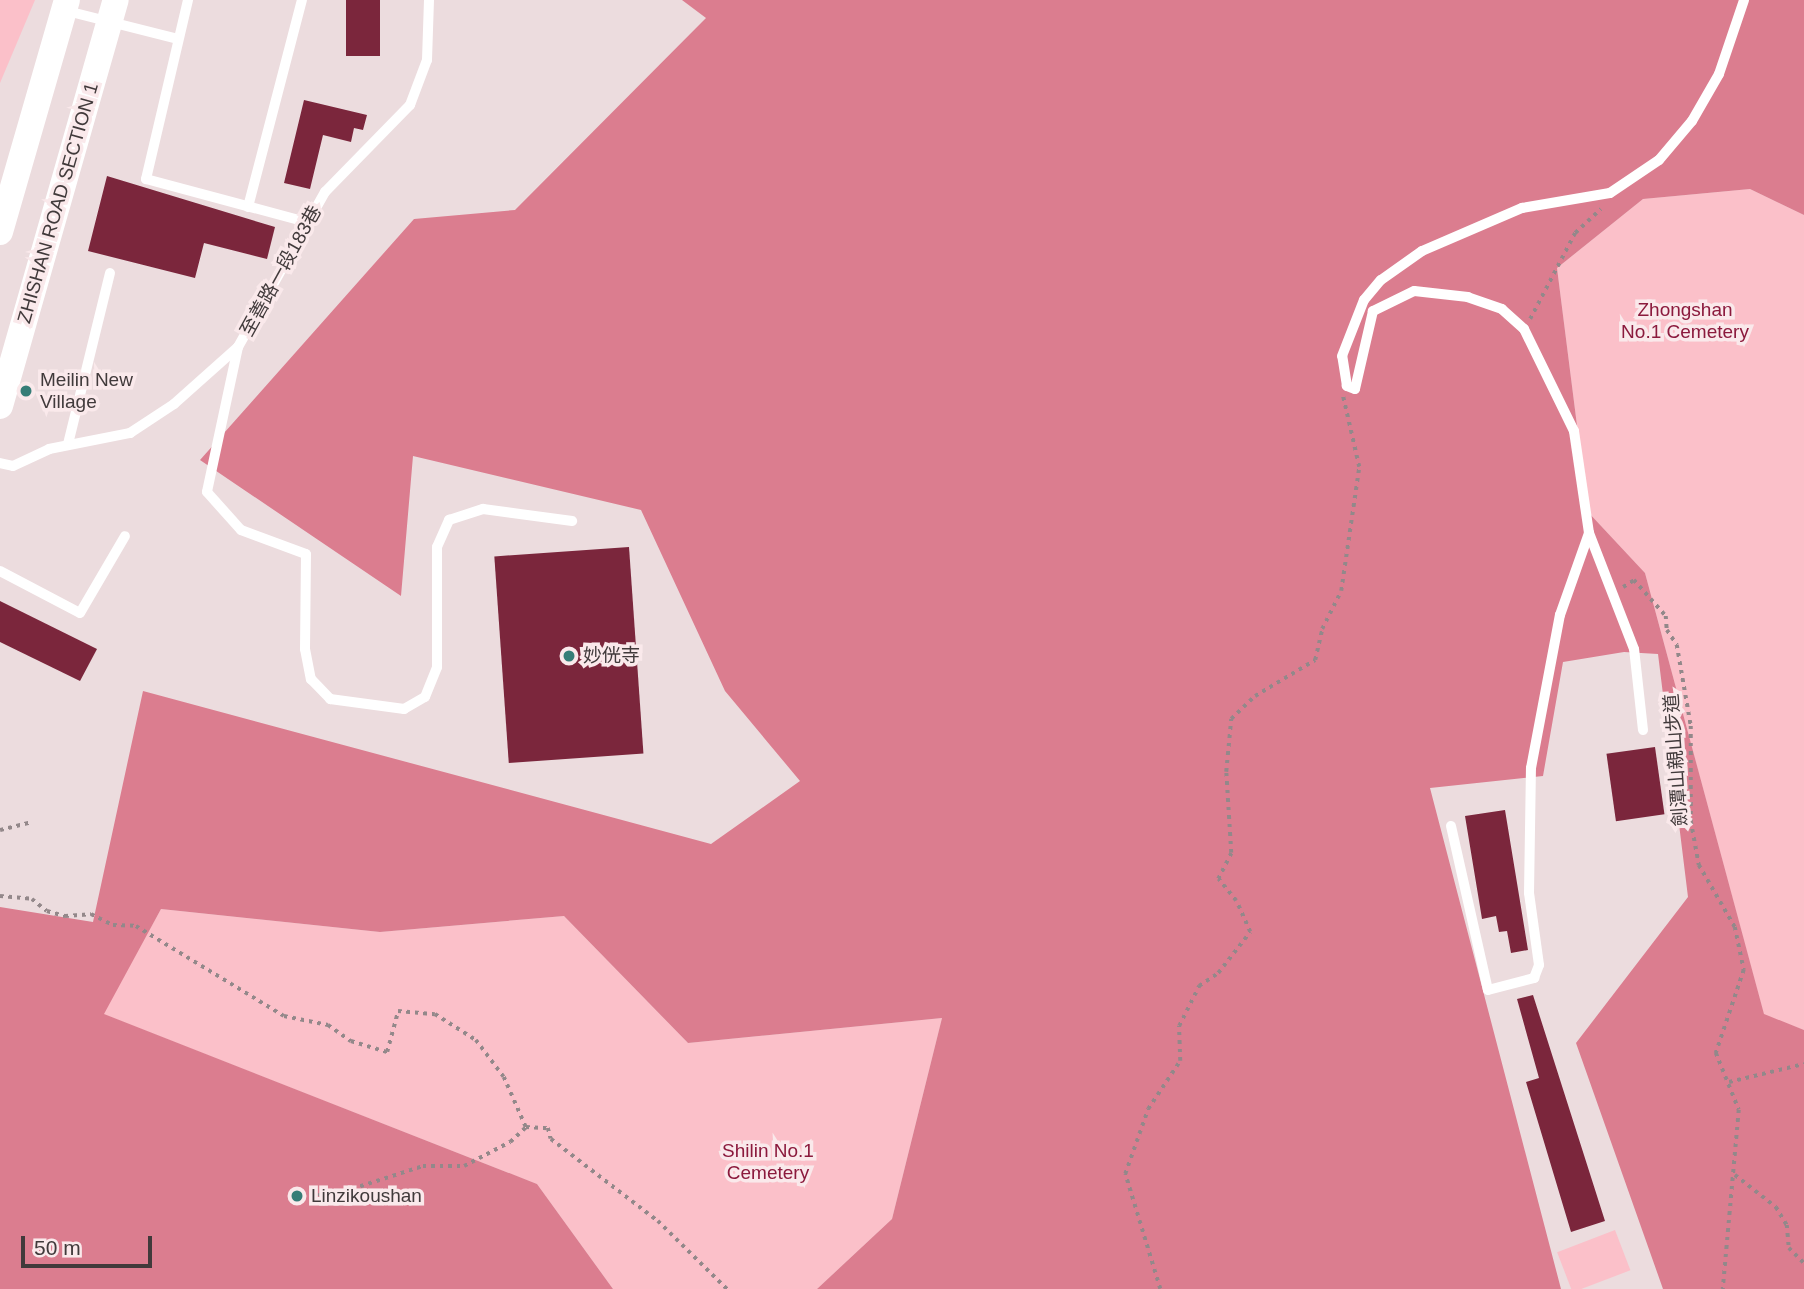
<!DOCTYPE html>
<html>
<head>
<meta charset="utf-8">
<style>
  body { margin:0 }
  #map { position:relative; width:1804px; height:1289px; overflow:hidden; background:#ecdcde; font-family:Arial,"Noto Sans TC",sans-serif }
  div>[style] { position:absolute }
  .green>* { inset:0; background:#fbc0c9; transform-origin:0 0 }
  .forest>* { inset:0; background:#db7d8f }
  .building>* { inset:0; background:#7b263c; transform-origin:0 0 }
  .path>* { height:3.5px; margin-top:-1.75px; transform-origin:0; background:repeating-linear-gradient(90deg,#93888a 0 3.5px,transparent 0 8.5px) }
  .lane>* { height:10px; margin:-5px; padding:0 5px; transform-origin:5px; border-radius:5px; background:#fff }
  .secondary>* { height:26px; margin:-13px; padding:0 13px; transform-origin:13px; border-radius:13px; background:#fff }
  .dots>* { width:19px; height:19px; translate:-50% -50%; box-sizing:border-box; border:4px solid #fae9eb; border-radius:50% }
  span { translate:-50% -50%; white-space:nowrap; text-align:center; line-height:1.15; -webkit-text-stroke:7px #fae9eb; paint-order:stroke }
  .street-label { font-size:19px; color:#413a3b }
  .park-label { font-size:19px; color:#8b1a3d }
  .poi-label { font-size:19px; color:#413a3b }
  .left { translate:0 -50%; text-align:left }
  .scale { position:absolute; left:21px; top:1236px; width:131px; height:32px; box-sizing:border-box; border:4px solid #413a3b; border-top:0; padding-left:9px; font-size:21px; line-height:24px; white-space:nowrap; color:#413a3b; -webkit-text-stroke:5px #fae9eb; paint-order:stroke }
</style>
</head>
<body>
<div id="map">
  <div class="green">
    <div style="clip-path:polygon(0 0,35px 0,0 83px)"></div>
    <div style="clip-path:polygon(1750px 189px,1804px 215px,1804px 1030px,1764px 1015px,1645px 573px,1588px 512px,1557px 268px,1643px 199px)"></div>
    <div style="clip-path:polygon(161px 909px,380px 932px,564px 916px,688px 1043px,942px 1018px,892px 1219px,817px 1289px,613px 1289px,537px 1184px,103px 1014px)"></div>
    <div style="left:1615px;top:1230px;width:43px;height:62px;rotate:69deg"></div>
  </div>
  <div class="forest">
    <div style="clip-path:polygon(682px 0,1804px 0,1804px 215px,1750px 189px,1643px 199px,1557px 268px,1588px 512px,1645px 573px,1764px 1014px,1804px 1030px,1804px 1289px,1663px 1289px,1576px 1043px,1688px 897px,1658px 654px,1624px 652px,1563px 662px,1543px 776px,1430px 788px,1561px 1289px,817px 1289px,892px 1219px,942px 1018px,688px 1043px,564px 916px,380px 932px,161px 909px,104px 1014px,537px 1184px,613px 1289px,0 1289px,0 907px,93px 922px,143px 691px,711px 844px,800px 781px,725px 691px,641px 510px,413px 456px,401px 596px,200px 460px,414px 219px,515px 210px,706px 18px)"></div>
  </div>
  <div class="building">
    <div style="left:346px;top:0;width:34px;height:56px"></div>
    <div style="clip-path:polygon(304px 100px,367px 115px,363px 130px,354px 128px,351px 142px,323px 135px,310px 189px,284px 183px)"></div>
    <div style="clip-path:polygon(107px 176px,275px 227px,267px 259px,204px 243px,195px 278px,88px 251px)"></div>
    <div style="left:629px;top:547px;width:207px;height:135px;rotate:86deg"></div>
    <div style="clip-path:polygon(0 601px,97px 649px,80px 681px,0 642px)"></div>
    <div style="left:1655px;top:747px;width:68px;height:49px;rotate:82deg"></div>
    <div style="clip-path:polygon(1505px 810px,1528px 950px,1511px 953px,1507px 931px,1499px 932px,1496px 916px,1482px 919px,1465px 816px)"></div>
    <div style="clip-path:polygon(1533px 995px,1605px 1221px,1571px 1232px,1526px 1082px,1539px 1078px,1517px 999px)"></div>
  </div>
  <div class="path">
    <div style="left:1530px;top:319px;width:97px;rotate:-62.4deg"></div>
    <div style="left:1575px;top:233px;width:35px;rotate:-43deg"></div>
    <div style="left:1623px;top:587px;width:13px;rotate:-32deg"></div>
    <div style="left:1634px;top:580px;width:48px;rotate:48.4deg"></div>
    <div style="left:1666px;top:616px;width:14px;rotate:86deg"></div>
    <div style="left:1667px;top:630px;width:18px;rotate:56deg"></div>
    <div style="left:1677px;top:645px;width:82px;rotate:80.2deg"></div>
    <div style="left:1691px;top:726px;width:95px;rotate:90deg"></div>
    <div style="left:1691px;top:821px;width:45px;rotate:79.7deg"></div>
    <div style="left:1699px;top:865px;width:72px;rotate:59.9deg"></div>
    <div style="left:1735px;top:927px;width:44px;rotate:78.2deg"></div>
    <div style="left:1744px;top:970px;width:88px;rotate:108.6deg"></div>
    <div style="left:1716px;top:1053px;width:61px;rotate:68deg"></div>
    <div style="left:1739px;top:1110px;width:180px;rotate:95.1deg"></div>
    <div style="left:0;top:830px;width:32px;rotate:-14deg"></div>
    <div style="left:0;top:896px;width:32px;rotate:5deg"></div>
    <div style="left:32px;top:899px;width:19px;rotate:39deg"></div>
    <div style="left:47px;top:911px;width:19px;rotate:16deg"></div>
    <div style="left:65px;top:916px;width:26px;rotate:-4deg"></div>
    <div style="left:91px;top:914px;width:25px;rotate:27deg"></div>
    <div style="left:113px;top:925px;width:23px;rotate:2deg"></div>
    <div style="left:136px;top:926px;width:173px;rotate:31.3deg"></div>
    <div style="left:284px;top:1016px;width:45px;rotate:11.6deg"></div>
    <div style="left:328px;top:1025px;width:28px;rotate:35deg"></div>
    <div style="left:351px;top:1041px;width:38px;rotate:17deg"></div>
    <div style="left:387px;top:1052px;width:42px;rotate:-75deg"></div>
    <div style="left:398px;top:1011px;width:37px;rotate:5deg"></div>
    <div style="left:435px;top:1014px;width:49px;rotate:32.4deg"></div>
    <div style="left:476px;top:1040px;width:46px;rotate:52.9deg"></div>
    <div style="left:504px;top:1077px;width:55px;rotate:66.3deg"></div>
    <div style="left:526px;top:1127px;width:22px;rotate:3deg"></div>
    <div style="left:548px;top:1128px;width:11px;rotate:75deg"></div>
    <div style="left:551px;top:1139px;width:135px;rotate:37.5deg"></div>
    <div style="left:658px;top:1221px;width:97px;rotate:44.6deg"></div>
    <div style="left:1729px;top:1082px;width:77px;rotate:-13.5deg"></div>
    <div style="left:1735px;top:1175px;width:52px;rotate:38deg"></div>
    <div style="left:1776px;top:1207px;width:21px;rotate:59deg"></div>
    <div style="left:1787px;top:1225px;width:23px;rotate:85deg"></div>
    <div style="left:1789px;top:1248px;width:21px;rotate:45deg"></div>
    <div style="left:293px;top:1197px;width:43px;rotate:-4deg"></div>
    <div style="left:336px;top:1194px;width:91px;rotate:-17.8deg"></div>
    <div style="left:423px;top:1166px;width:41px"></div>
    <div style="left:464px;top:1166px;width:52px;rotate:-27.6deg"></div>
    <div style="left:510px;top:1142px;width:22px;rotate:-43deg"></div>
    <div style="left:1160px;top:1289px;width:120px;rotate:-106.9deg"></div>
    <div style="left:1125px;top:1174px;width:69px;rotate:-70.5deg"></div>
    <div style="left:1148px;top:1109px;width:58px;rotate:-56.3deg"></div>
    <div style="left:1180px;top:1061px;width:35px;rotate:-92deg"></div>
    <div style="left:1179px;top:1026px;width:45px;rotate:-63.4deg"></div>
    <div style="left:1199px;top:986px;width:23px;rotate:-34deg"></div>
    <div style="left:1218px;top:973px;width:52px;rotate:-52deg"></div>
    <div style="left:1250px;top:932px;width:34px;rotate:-114deg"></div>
    <div style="left:1236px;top:901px;width:28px;rotate:-129deg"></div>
    <div style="left:1218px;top:879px;width:29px;rotate:-63deg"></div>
    <div style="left:1231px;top:853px;width:81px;rotate:-93.5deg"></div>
    <div style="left:1226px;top:772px;width:53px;rotate:-84.6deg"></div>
    <div style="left:1231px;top:719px;width:33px;rotate:-44deg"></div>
    <div style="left:1255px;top:696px;width:70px;rotate:-31deg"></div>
    <div style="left:1315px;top:660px;width:32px;rotate:-77deg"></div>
    <div style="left:1322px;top:629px;width:42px;rotate:-63.4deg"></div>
    <div style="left:1341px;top:591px;width:125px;rotate:-81.7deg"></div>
    <div style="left:1359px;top:467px;width:72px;rotate:-102.9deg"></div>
  </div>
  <div class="lane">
    <div style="left:188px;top:0;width:184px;rotate:103.2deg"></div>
    <div style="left:146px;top:179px;width:166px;rotate:15deg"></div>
    <div style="left:67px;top:11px;width:114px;rotate:14.2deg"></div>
    <div style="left:248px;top:207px;width:214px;rotate:-75.4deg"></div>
    <div style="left:238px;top:347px;width:148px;rotate:102.1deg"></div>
    <div style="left:207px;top:492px;width:51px;rotate:48.2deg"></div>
    <div style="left:241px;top:530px;width:69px;rotate:20.3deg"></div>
    <div style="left:306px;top:554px;width:95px;rotate:90.6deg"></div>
    <div style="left:305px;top:649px;width:31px;rotate:79deg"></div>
    <div style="left:311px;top:679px;width:28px;rotate:46deg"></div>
    <div style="left:330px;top:699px;width:75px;rotate:7.7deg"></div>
    <div style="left:404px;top:709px;width:24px;rotate:-30deg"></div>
    <div style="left:425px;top:697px;width:32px;rotate:-68deg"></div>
    <div style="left:437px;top:667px;width:120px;rotate:-90deg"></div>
    <div style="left:437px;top:547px;width:30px;rotate:-66deg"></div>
    <div style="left:449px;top:520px;width:36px;rotate:-18deg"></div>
    <div style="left:483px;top:509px;width:90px;rotate:7.7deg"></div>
    <div style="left:68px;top:444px;width:176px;rotate:-76.2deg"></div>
    <div style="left:0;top:463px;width:13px;rotate:13deg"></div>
    <div style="left:13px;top:466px;width:40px;rotate:-25deg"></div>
    <div style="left:49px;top:449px;width:83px;rotate:-11.2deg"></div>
    <div style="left:130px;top:433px;width:53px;rotate:-33.4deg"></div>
    <div style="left:174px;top:404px;width:86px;rotate:-41.7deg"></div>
    <div style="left:238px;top:347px;width:178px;rotate:-60.7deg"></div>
    <div style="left:325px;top:192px;width:122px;rotate:-45.7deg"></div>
    <div style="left:410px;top:105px;width:48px;rotate:-69.3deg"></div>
    <div style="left:427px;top:60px;width:60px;rotate:-88.1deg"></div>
    <div style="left:0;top:571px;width:90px;rotate:27.7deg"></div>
    <div style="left:80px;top:613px;width:89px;rotate:-59.7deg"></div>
    <div style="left:1643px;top:730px;width:81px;rotate:-96.3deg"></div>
    <div style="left:1634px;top:649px;width:124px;rotate:-111.2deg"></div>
    <div style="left:1589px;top:533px;width:103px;rotate:-98.4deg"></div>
    <div style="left:1574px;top:431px;width:114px;rotate:-116.1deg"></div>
    <div style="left:1524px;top:329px;width:30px;rotate:-138deg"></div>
    <div style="left:1502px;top:309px;width:36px;rotate:-161deg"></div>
    <div style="left:1468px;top:297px;width:54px;rotate:-173.7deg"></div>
    <div style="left:1414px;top:291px;width:46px;rotate:154deg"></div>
    <div style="left:1373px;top:311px;width:80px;rotate:103deg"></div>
    <div style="left:1355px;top:389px;width:9px;rotate:-159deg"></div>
    <div style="left:1347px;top:386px;width:30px;rotate:-99deg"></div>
    <div style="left:1342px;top:356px;width:60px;rotate:-68.6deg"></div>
    <div style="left:1364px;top:300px;width:26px;rotate:-50deg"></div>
    <div style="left:1381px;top:280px;width:50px;rotate:-35.3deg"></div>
    <div style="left:1422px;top:251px;width:109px;rotate:-23.3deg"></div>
    <div style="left:1522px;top:208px;width:89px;rotate:-9.7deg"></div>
    <div style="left:1610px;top:193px;width:59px;rotate:-34deg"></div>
    <div style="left:1659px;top:160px;width:51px;rotate:-49.8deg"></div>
    <div style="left:1692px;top:121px;width:54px;rotate:-60.1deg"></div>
    <div style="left:1719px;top:74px;width:78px;rotate:-71.3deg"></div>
    <div style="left:1451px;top:826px;width:168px;rotate:77.3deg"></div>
    <div style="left:1488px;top:990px;width:48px;rotate:-14.6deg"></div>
    <div style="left:1534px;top:978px;width:14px;rotate:-69deg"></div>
    <div style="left:1539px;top:965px;width:73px;rotate:-97.9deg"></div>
    <div style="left:1529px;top:893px;width:125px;rotate:-89.1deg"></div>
    <div style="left:1531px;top:768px;width:156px;rotate:-79.3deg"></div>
    <div style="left:1560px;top:615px;width:87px;rotate:-70.5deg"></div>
  </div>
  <div class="secondary">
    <div style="left:0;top:232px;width:241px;rotate:-73.9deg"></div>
    <div style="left:0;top:406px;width:422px;rotate:-74.1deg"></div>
  </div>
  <div class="dots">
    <div style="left:26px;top:391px;background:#367d77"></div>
    <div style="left:569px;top:656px;background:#367d77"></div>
    <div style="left:297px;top:1196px;background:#367d77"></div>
  </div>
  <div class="street-label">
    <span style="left:58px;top:203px;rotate:-74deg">ZHISHAN ROAD SECTION 1</span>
    <span style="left:281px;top:271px;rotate:-61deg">至善路一段183巷</span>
    <span style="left:1676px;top:760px;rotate:-94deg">劍潭山親山步道</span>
  </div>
  <div class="park-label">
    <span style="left:1685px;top:321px">Zhongshan<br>No.1 Cemetery</span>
    <span style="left:768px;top:1162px">Shilin No.1<br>Cemetery</span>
  </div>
  <div class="poi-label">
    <span class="left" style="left:40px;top:391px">Meilin New<br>Village</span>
    <span class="left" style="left:583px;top:656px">妙侊寺</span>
    <span class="left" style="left:311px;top:1196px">Linzikoushan</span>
  </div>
  <div class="scale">50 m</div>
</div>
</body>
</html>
